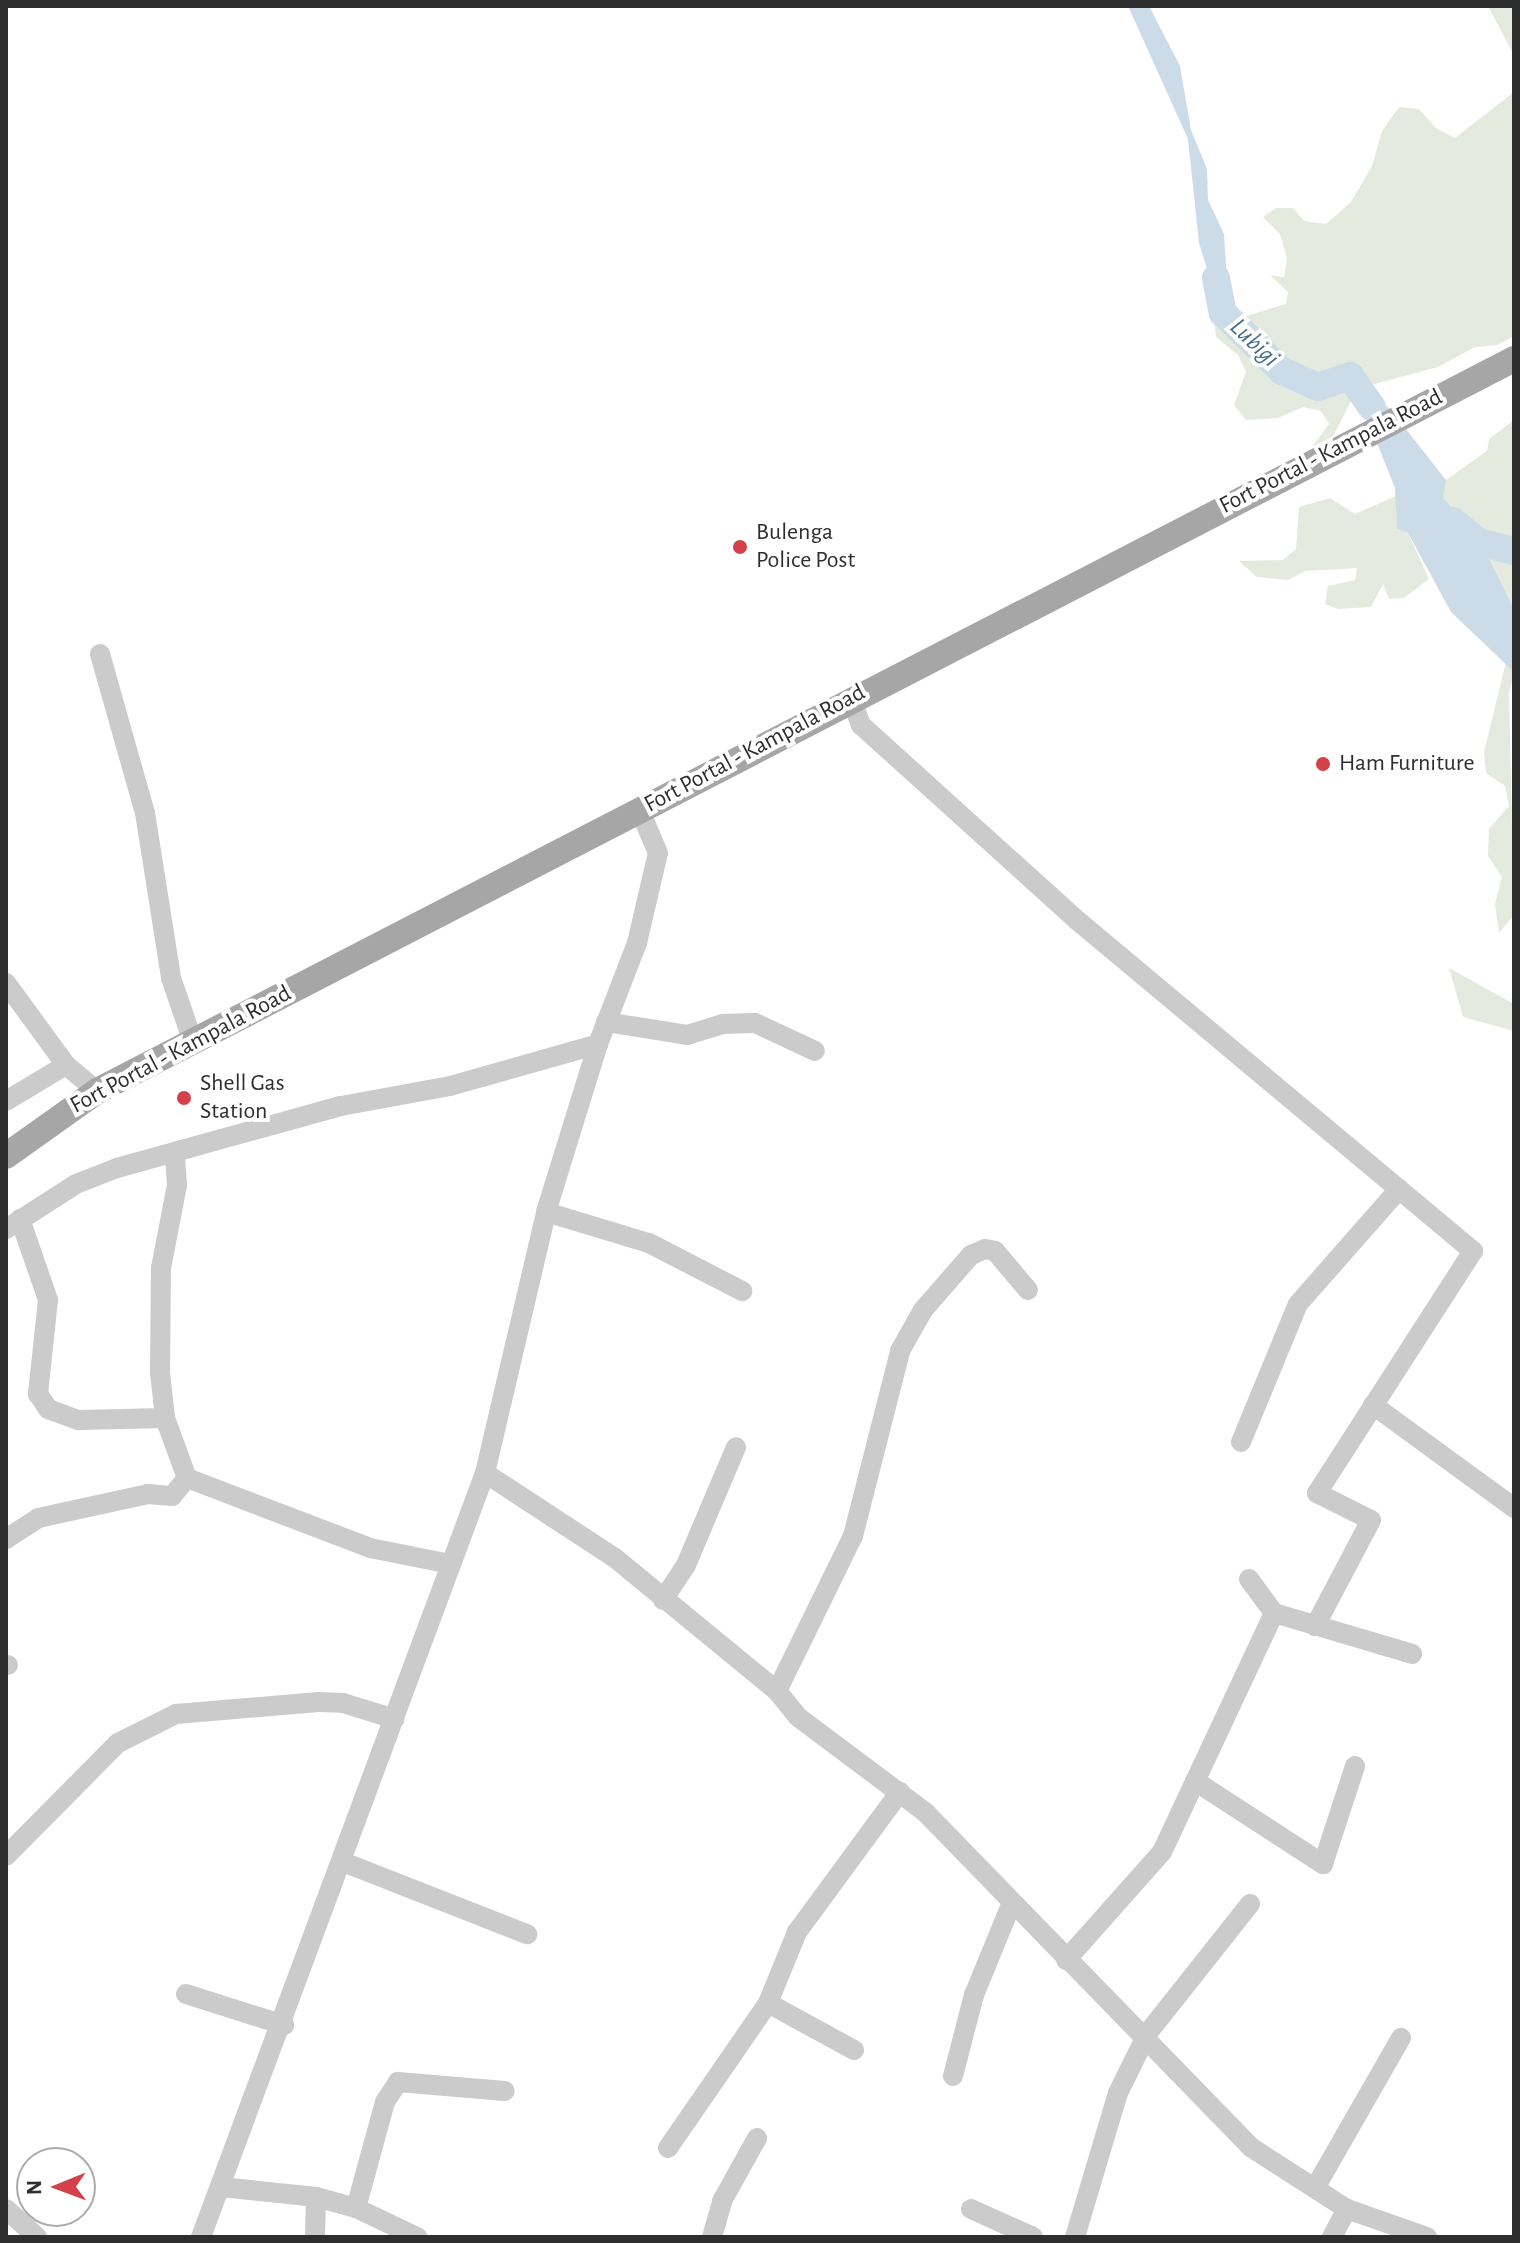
<!DOCTYPE html>
<html>
<head>
<meta charset="utf-8">
<style>
  body { margin:0 }
  #map { position:relative; width:1520px; height:2243px; overflow:hidden; background:#fff; font-family:"Alegreya Sans",sans-serif }
  div>[style] { position:absolute }
  .green>* { inset:0; background:#e4eadd }
  .water>* { inset:0; background:#cbdce8 }
  .river>* { height:28px; margin:-14px; padding:0 14px; transform-origin:14px; border-radius:14px; background:#cbdce8 }
  .minor>* { height:20px; margin:-10px; padding:0 10px; transform-origin:10px; border-radius:10px; background:#cbcbcb }
  .major>* { height:26px; margin:-13px; padding:0 13px; transform-origin:13px; border-radius:13px; background:#a6a6a6 }
  .dots>* { width:22px; height:22px; translate:-50% -50%; box-sizing:border-box; border:4px solid #fff; border-radius:50% }
  span { translate:-50% -50%; white-space:nowrap; text-align:center; line-height:1.15; -webkit-text-stroke:8px #fff; paint-order:stroke }
  .street-label { font-size:24px; color:#2e2e2e }
  .poi-label { font-size:24px; color:#2e2e2e }
  .left { translate:0 -50%; text-align:left }
  .water-label { font-size:26px; color:#446d89; font-style:italic }
  .frame { position:absolute; inset:0; border:8px solid #2e2e2e; pointer-events:none }
  .north { position:absolute; left:16px; top:2147px; width:80px; height:80px; box-sizing:border-box; background:#fff; border:2px solid #ababab; border-radius:50%; rotate:269deg; font-size:22px; font-weight:700; line-height:32px; text-align:center; color:#2e2e2e }
  .north::after { content:''; display:block; margin:auto; width:28px; height:36px; background:#d54149; clip-path:polygon(50% 0,100% 100%,50% 72%,0 100%) }
</style>
</head>
<body>
<div id="map">
  <div class="green">
    <div style="clip-path:polygon(1488px 6px,1514px 6px,1514px 55px,1489px 8px)"></div>
    <div style="clip-path:polygon(1514px 92px,1514px 336px,1497px 345px,1475px 347px,1438px 367px,1367px 386px,1350px 377px,1355px 393px,1331px 441px,1313px 446px,1329px 424px,1321px 411px,1303px 407px,1278px 418px,1246px 420px,1234px 405px,1246px 372px,1238px 355px,1216px 337px,1213px 314px,1240px 318px,1286px 304px,1288px 292px,1270px 275px,1284px 277px,1287px 258px,1280px 234px,1263px 217px,1276px 208px,1293px 208px,1304px 221px,1326px 224px,1351px 202px,1372px 166px,1382px 131px,1399px 107px,1419px 109px,1436px 128px,1455px 138px)"></div>
    <div style="clip-path:polygon(1514px 420px,1514px 609px,1480px 540px,1442px 498px,1446px 480px,1487px 451px,1489px 439px)"></div>
    <div style="clip-path:polygon(1396px 496px,1397px 529px,1408px 533px,1429px 579px,1404px 598px,1389px 599px,1383px 584px,1371px 607px,1338px 609px,1325px 604px,1328px 586px,1355px 580px,1357px 568px,1305px 571px,1288px 580px,1257px 577px,1239px 561px,1283px 560px,1296px 549px,1299px 507px,1330px 498px,1355px 514px)"></div>
    <div style="clip-path:polygon(1506px 662px,1514px 672px,1509px 693px,1514px 915px,1499px 933px,1495px 904px,1502px 877px,1488px 856px,1489px 829px,1509px 806px,1505px 786px,1486px 773px,1484px 752px)"></div>
    <div style="clip-path:polygon(1449px 968px,1514px 1004px,1514px 1031px,1463px 1017px)"></div>
  </div>
  <div class="water">
    <div style="clip-path:polygon(1128px 6px,1149px 6px,1180px 66px,1191px 130px,1207px 169px,1208px 200px,1224px 234px,1229px 312px,1213px 314px,1212px 285px,1199px 243px,1188px 139px)"></div>
    <div style="clip-path:polygon(1350px 376px,1391px 410px,1446px 480px,1443px 498px,1480px 540px,1514px 609px,1514px 672px,1451px 612px,1408px 533px,1397px 529px,1395px 488px)"></div>
  </div>
  <div class="river">
    <div style="left:1216px;top:278px;width:36px;rotate:79deg"></div>
    <div style="left:1223px;top:313px;width:83px;rotate:44.5deg"></div>
    <div style="left:1282px;top:371px;width:39px;rotate:24deg"></div>
    <div style="left:1318px;top:387px;width:34px;rotate:-19deg"></div>
    <div style="left:1350px;top:376px;width:38px;rotate:55deg"></div>
    <div style="left:1453px;top:521px;width:33px;rotate:40deg"></div>
    <div style="left:1478px;top:542px;width:37px;rotate:14deg"></div>
  </div>
  <div class="minor">
    <div style="left:100px;top:654px;width:165px;rotate:74.2deg"></div>
    <div style="left:145px;top:813px;width:167px;rotate:81deg"></div>
    <div style="left:171px;top:978px;width:68px;rotate:71deg"></div>
    <div style="left:851px;top:698px;width:29px;rotate:70deg"></div>
    <div style="left:861px;top:725px;width:292px;rotate:42.1deg"></div>
    <div style="left:1078px;top:921px;width:515px;rotate:39.88deg"></div>
    <div style="left:1473px;top:1251px;width:288px;rotate:122.8deg"></div>
    <div style="left:1317px;top:1493px;width:60px;rotate:26.6deg"></div>
    <div style="left:1371px;top:1520px;width:120px;rotate:117.8deg"></div>
    <div style="left:6px;top:983px;width:102px;rotate:53.8deg"></div>
    <div style="left:66px;top:1065px;width:40px;rotate:40deg"></div>
    <div style="left:606px;top:1022px;width:82px;rotate:9.1deg"></div>
    <div style="left:687px;top:1035px;width:38px;rotate:-17deg"></div>
    <div style="left:723px;top:1024px;width:32px;rotate:-2deg"></div>
    <div style="left:755px;top:1023px;width:66px;rotate:25deg"></div>
    <div style="left:6px;top:1101px;width:70px;rotate:-31deg"></div>
    <div style="left:546px;top:1212px;width:108px;rotate:16.8deg"></div>
    <div style="left:649px;top:1243px;width:105px;rotate:27.3deg"></div>
    <div style="left:20px;top:1219px;width:86px;rotate:70.9deg"></div>
    <div style="left:48px;top:1300px;width:95px;rotate:96.1deg"></div>
    <div style="left:38px;top:1394px;width:18px;rotate:56deg"></div>
    <div style="left:48px;top:1409px;width:33px;rotate:20deg"></div>
    <div style="left:79px;top:1420px;width:86px;rotate:-1.3deg"></div>
    <div style="left:165px;top:1418px;width:64px;rotate:69.9deg"></div>
    <div style="left:187px;top:1478px;width:196px;rotate:20.9deg"></div>
    <div style="left:370px;top:1548px;width:82px;rotate:11.3deg"></div>
    <div style="left:6px;top:1229px;width:83px;rotate:-32.7deg"></div>
    <div style="left:76px;top:1184px;width:44px;rotate:-21.3deg"></div>
    <div style="left:117px;top:1168px;width:232px;rotate:-15.5deg"></div>
    <div style="left:341px;top:1106px;width:111px;rotate:-10.4deg"></div>
    <div style="left:450px;top:1086px;width:154px;rotate:-15.8deg"></div>
    <div style="left:1373px;top:1405px;width:175px;rotate:36.1deg"></div>
    <div style="left:165px;top:1418px;width:45px;rotate:-96.3deg"></div>
    <div style="left:160px;top:1373px;width:105px;rotate:-89.5deg"></div>
    <div style="left:161px;top:1268px;width:85px;rotate:-79.1deg"></div>
    <div style="left:177px;top:1185px;width:31px;rotate:-94deg"></div>
    <div style="left:1241px;top:1442px;width:149px;rotate:-67.6deg"></div>
    <div style="left:1298px;top:1304px;width:153px;rotate:-48.7deg"></div>
    <div style="left:485px;top:1473px;width:155px;rotate:33.2deg"></div>
    <div style="left:615px;top:1558px;width:210px;rotate:39.4deg"></div>
    <div style="left:777px;top:1691px;width:33px;rotate:51deg"></div>
    <div style="left:798px;top:1717px;width:159px;rotate:36.8deg"></div>
    <div style="left:925px;top:1812px;width:469px;rotate:45.8deg"></div>
    <div style="left:1252px;top:2148px;width:113px;rotate:32.7deg"></div>
    <div style="left:1347px;top:2209px;width:85px;rotate:19.3deg"></div>
    <div style="left:6px;top:1539px;width:38px;rotate:-33deg"></div>
    <div style="left:38px;top:1518px;width:113px;rotate:-12.3deg"></div>
    <div style="left:148px;top:1494px;width:24px;rotate:5deg"></div>
    <div style="left:172px;top:1496px;width:23px;rotate:-50deg"></div>
    <div style="left:1249px;top:1579px;width:42px;rotate:53.7deg"></div>
    <div style="left:1274px;top:1613px;width:144px;rotate:16.5deg"></div>
    <div style="left:663px;top:1600px;width:42px;rotate:-56.7deg"></div>
    <div style="left:686px;top:1565px;width:128px;rotate:-67deg"></div>
    <div style="left:6px;top:1665px;width:2px"></div>
    <div style="left:777px;top:1691px;width:173px;rotate:-63.9deg"></div>
    <div style="left:853px;top:1536px;width:191px;rotate:-75.7deg"></div>
    <div style="left:900px;top:1351px;width:47px;rotate:-60.7deg"></div>
    <div style="left:923px;top:1310px;width:73px;rotate:-48.9deg"></div>
    <div style="left:971px;top:1255px;width:15px;rotate:-23deg"></div>
    <div style="left:985px;top:1249px;width:10px;rotate:11deg"></div>
    <div style="left:995px;top:1251px;width:51px;rotate:49.8deg"></div>
    <div style="left:1195px;top:1781px;width:153px;rotate:33deg"></div>
    <div style="left:1323px;top:1864px;width:103px;rotate:-71.9deg"></div>
    <div style="left:6px;top:1856px;width:159px;rotate:-45.3deg"></div>
    <div style="left:118px;top:1743px;width:65px;rotate:-26.6deg"></div>
    <div style="left:176px;top:1714px;width:143px;rotate:-4.8deg"></div>
    <div style="left:318px;top:1702px;width:25px;rotate:2deg"></div>
    <div style="left:343px;top:1703px;width:54px;rotate:17.1deg"></div>
    <div style="left:343px;top:1862px;width:198px;rotate:21.4deg"></div>
    <div style="left:1066px;top:1960px;width:144px;rotate:-48.4deg"></div>
    <div style="left:1162px;top:1852px;width:264px;rotate:-64.9deg"></div>
    <div style="left:186px;top:1994px;width:103px;rotate:17.6deg"></div>
    <div style="left:768px;top:2003px;width:98px;rotate:28.7deg"></div>
    <div style="left:953px;top:2076px;width:84px;rotate:-75.5deg"></div>
    <div style="left:974px;top:1995px;width:97px;rotate:-67.7deg"></div>
    <div style="left:668px;top:2148px;width:176px;rotate:-55.4deg"></div>
    <div style="left:768px;top:2003px;width:77px;rotate:-67.8deg"></div>
    <div style="left:797px;top:1932px;width:174px;rotate:-53.7deg"></div>
    <div style="left:221px;top:2187px;width:96px;rotate:6deg"></div>
    <div style="left:316px;top:2197px;width:41px;rotate:15.4deg"></div>
    <div style="left:356px;top:2208px;width:68px;rotate:25.4deg"></div>
    <div style="left:1315px;top:2188px;width:173px;rotate:-60.2deg"></div>
    <div style="left:356px;top:2208px;width:110px;rotate:-74.7deg"></div>
    <div style="left:385px;top:2102px;width:24px;rotate:-57deg"></div>
    <div style="left:398px;top:2082px;width:107px;rotate:4.8deg"></div>
    <div style="left:6px;top:2209px;width:42px;rotate:42.1deg"></div>
    <div style="left:971px;top:2209px;width:68px;rotate:24.3deg"></div>
    <div style="left:201px;top:2237px;width:815px;rotate:-69.61deg"></div>
    <div style="left:485px;top:1473px;width:268px;rotate:-76.8deg"></div>
    <div style="left:546px;top:1212px;width:176px;rotate:-72.8deg"></div>
    <div style="left:598px;top:1044px;width:108px;rotate:-68.9deg"></div>
    <div style="left:637px;top:943px;width:92px;rotate:-76.9deg"></div>
    <div style="left:658px;top:853px;width:46px;rotate:-113.2deg"></div>
    <div style="left:315px;top:2237px;width:40px;rotate:-88.6deg"></div>
    <div style="left:712px;top:2237px;width:37px;rotate:-74deg"></div>
    <div style="left:722px;top:2201px;width:72px;rotate:-60.9deg"></div>
    <div style="left:1075px;top:2237px;width:150px;rotate:-73.4deg"></div>
    <div style="left:1118px;top:2093px;width:66px;rotate:-63.8deg"></div>
    <div style="left:1147px;top:2034px;width:166px;rotate:-51.6deg"></div>
    <div style="left:1332px;top:2237px;width:32px;rotate:-62deg"></div>
  </div>
  <div class="major">
    <div style="left:6px;top:1156px;width:112px;rotate:-35.5deg"></div>
    <div style="left:97px;top:1091px;width:1595px;rotate:-27.32deg"></div>
  </div>
  <div class="dots">
    <div style="left:740px;top:547px;background:#d54149"></div>
    <div style="left:1323px;top:764px;background:#d54149"></div>
    <div style="left:184px;top:1098px;background:#d54149"></div>
  </div>
  <div class="street-label">
    <span style="left:1331px;top:452px;rotate:-27deg">Fort Portal - Kampala Road</span>
    <span style="left:755px;top:749px;rotate:-28deg">Fort Portal - Kampala Road</span>
    <span style="left:181px;top:1050px;rotate:-28deg">Fort Portal - Kampala Road</span>
  </div>
  <div class="poi-label">
    <span class="left" style="left:756px;top:547px">Bulenga<br>Police Post</span>
    <span class="left" style="left:1339px;top:764px">Ham Furniture</span>
    <span class="left" style="left:200px;top:1098px">Shell Gas<br>Station</span>
  </div>
  <div class="water-label">
    <span style="left:1254px;top:343px;rotate:44deg">Lubigi</span>
  </div>
  <div class="frame"></div>
  <div class="north">N</div>
</div>
</body>
</html>
